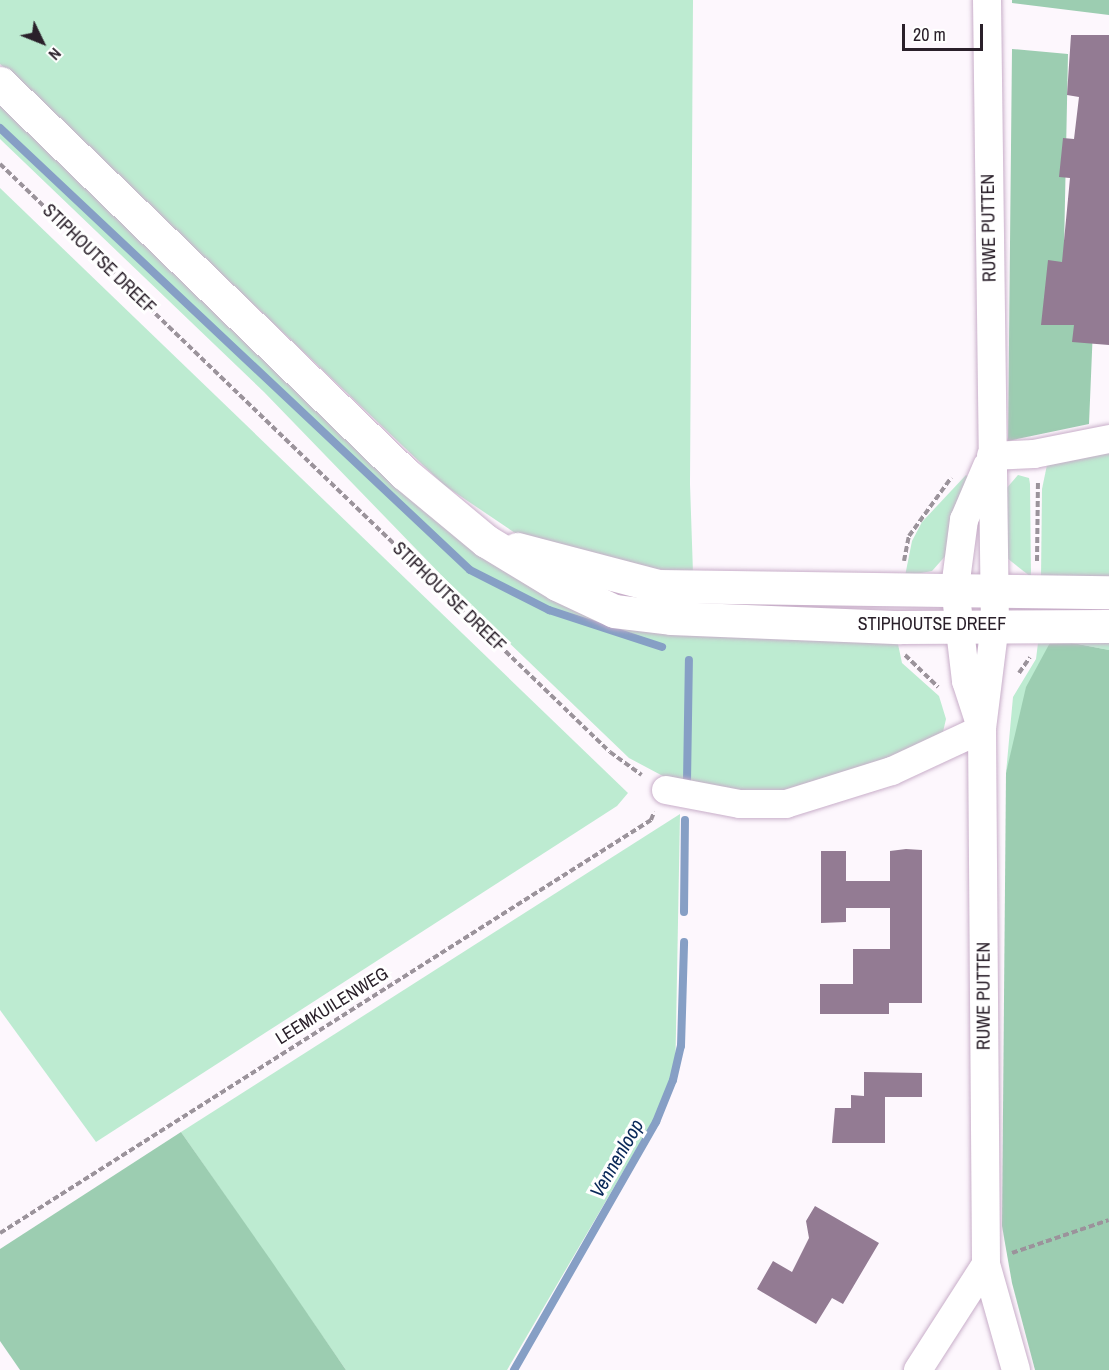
<!DOCTYPE html>
<html>
<head>
<meta charset="utf-8">
<style>
  body { margin:0 }
  #map { position:relative; width:1109px; height:1370px; overflow:hidden; background:#fdf7fd; font-family:"Archivo Narrow",sans-serif }
  div>[style] { position:absolute }
  .green>* { inset:0; background:#bdebd1 }
  .forest>* { inset:0; background:#9ccdb1 }
  .stream>* { height:8px; margin:-4px; padding:0 4px; transform-origin:4px; border-radius:4px; background:#869fc5 }
  .building>* { inset:0; background:#937b93 }
  .path>* { height:4px; margin-top:-2px; transform-origin:0; background:repeating-linear-gradient(90deg,#9b939b 0 6px,transparent 0 9px) }
  .roads { filter:drop-shadow(0 0 2px #c8aec9) drop-shadow(0 0 2px #c8aec9) }
  .street>* { height:28px; margin:-14px; padding:0 14px; transform-origin:14px; border-radius:14px; background:#fff }
  .secondary>* { height:33px; margin:-16.5px; padding:0 16.5px; transform-origin:16.5px; border-radius:16.5px; background:#fff }
  span { translate:-50% -50%; white-space:nowrap; text-align:center; line-height:1.15; -webkit-text-stroke:6px #fff; paint-order:stroke }
  .street-label { font-size:18px; color:#2a202a }
  .water-label { font-size:20px; color:#092858; font-style:italic }
  .north { position:absolute; left:12px; top:12px; width:60px; height:60px; -webkit-text-stroke:4px #fff; paint-order:stroke; rotate:133deg; font-size:16px; font-weight:700; line-height:24px; text-align:center; color:#2a202a }
  .north::after { content:''; display:block; margin:auto; width:21px; height:27px; background:#2a202a; clip-path:polygon(50% 0,100% 100%,50% 72%,0 100%) }
  .scale { position:absolute; left:902px; top:24px; width:81px; height:27px; box-sizing:border-box; border:3px solid #2a202a; border-top:0; padding-left:8px; font-size:18px; line-height:21px; white-space:nowrap; color:#2a202a; -webkit-text-stroke:4px #fff; paint-order:stroke }
</style>
</head>
<body>
<div id="map">
  <div class="green">
    <div style="clip-path:polygon(0 0,693px 0,690px 484px,693px 573px,606px 564px,518px 535px,444px 485px,0 64px)"></div>
    <div style="clip-path:polygon(0 102px,553px 595px,895px 630px,902px 663px,939px 696px,946px 719px,943px 732px,919px 749px,760px 797px,676px 783px,629px 758px,478px 613px,264px 392px,0 139px)"></div>
    <div style="clip-path:polygon(0 188px,628px 793px,617px 806px,96px 1142px,0 1010px)"></div>
    <div style="clip-path:polygon(1109px 445px,1109px 581px,1041px 579px,1042px 489px,1048px 460px)"></div>
    <div style="clip-path:polygon(966px 475px,970px 478px,948px 553px,932px 571px,905px 576px,912px 541px,922px 522px)"></div>
    <div style="clip-path:polygon(1018px 475px,1029px 478px,1030px 484px,1031px 577px,1007px 558px,1005px 490px)"></div>
    <div style="clip-path:polygon(1109px 633px,1109px 650px,1052px 639px,1006px 773px,1013px 697px,1036px 659px,1039px 635px)"></div>
    <div style="clip-path:polygon(680px 814px,675px 1083px,507px 1370px,346px 1370px,181px 1132px)"></div>
  </div>
  <div class="forest">
    <div style="clip-path:polygon(1012px 0,1109px 0,1109px 15px,1012px 3px)"></div>
    <div style="clip-path:polygon(1012px 49px,1068px 54px,1063px 298px,1093px 328px,1089px 424px,1008px 441px)"></div>
    <div style="clip-path:polygon(1052px 639px,1109px 650px,1109px 1370px,1035px 1370px,1012px 1283px,1002px 1226px,1006px 773px,1026px 687px)"></div>
    <div style="clip-path:polygon(181px 1132px,270px 1259px,346px 1370px,20px 1370px,0 1341px,0 1249px)"></div>
  </div>
  <div class="stream">
    <div style="left:0;top:128px;width:645px;rotate:43.24deg"></div>
    <div style="left:470px;top:570px;width:89px;rotate:26.9deg"></div>
    <div style="left:549px;top:610px;width:119px;rotate:18.1deg"></div>
    <div style="left:687px;top:782px;width:122px;rotate:-89.1deg"></div>
    <div style="left:684px;top:912px;width:92px;rotate:-89.4deg"></div>
    <div style="left:514px;top:1370px;width:286px;rotate:-60.2deg"></div>
    <div style="left:656px;top:1122px;width:45px;rotate:-68deg"></div>
    <div style="left:673px;top:1080px;width:35px;rotate:-77deg"></div>
    <div style="left:681px;top:1046px;width:104px;rotate:-88.3deg"></div>
  </div>
  <div class="building">
    <div style="clip-path:polygon(1071px 35px,1109px 35px,1109px 345px,1072px 342px,1074px 325px,1041px 325px,1048px 260px,1062px 262px,1070px 178px,1059px 177px,1063px 138px,1074px 139px,1079px 97px,1067px 95px)"></div>
    <div style="clip-path:polygon(906px 849px,922px 850px,922px 1003px,889px 1003px,889px 1014px,820px 1014px,820px 984px,853px 984px,853px 949px,890px 949px,890px 908px,846px 908px,846px 922px,821px 923px,821px 851px,846px 851px,846px 881px,890px 881px,890px 851px)"></div>
    <div style="clip-path:polygon(864px 1072px,922px 1073px,922px 1097px,885px 1097px,885px 1143px,832px 1143px,835px 1108px,851px 1108px,851px 1095px,864px 1096px)"></div>
    <div style="clip-path:polygon(815px 1206px,879px 1243px,843px 1304px,832px 1298px,816px 1324px,757px 1289px,773px 1261px,792px 1272px,809px 1238px,806px 1221px)"></div>
  </div>
  <div class="path">
    <div style="left:0;top:164px;width:847px;rotate:43.95deg"></div>
    <div style="left:610px;top:752px;width:39px;rotate:36deg"></div>
    <div style="left:904px;top:561px;width:25px;rotate:-79deg"></div>
    <div style="left:909px;top:536px;width:72px;rotate:-54.1deg"></div>
    <div style="left:1037px;top:561px;width:79px;rotate:-89.3deg"></div>
    <div style="left:905px;top:655px;width:46px;rotate:44.1deg"></div>
    <div style="left:1019px;top:673px;width:19px;rotate:-55deg"></div>
    <div style="left:0;top:1233px;width:771px;rotate:-32.39deg"></div>
    <div style="left:651px;top:820px;width:9px;rotate:-69deg"></div>
    <div style="left:1012px;top:1253px;width:102px;rotate:-18.8deg"></div>
  </div>
  <div class="roads">
    <div class="street">
      <div style="left:987px;top:0;width:624px;rotate:89.27deg"></div>
      <div style="left:995px;top:624px;width:106px;rotate:97.1deg"></div>
      <div style="left:982px;top:729px;width:535px;rotate:89.57deg"></div>
      <div style="left:986px;top:1264px;width:110px;rotate:74.2deg"></div>
      <div style="left:991px;top:456px;width:43px;rotate:-2.7deg"></div>
      <div style="left:1034px;top:454px;width:76px;rotate:-11.3deg"></div>
      <div style="left:979px;top:721px;width:42px;rotate:-108deg"></div>
      <div style="left:966px;top:681px;width:94px;rotate:-96.7deg"></div>
      <div style="left:955px;top:588px;width:69px;rotate:-82.5deg"></div>
      <div style="left:964px;top:520px;width:59px;rotate:-66.9deg"></div>
      <div style="left:666px;top:790px;width:75px;rotate:10.7deg"></div>
      <div style="left:740px;top:804px;width:46px"></div>
      <div style="left:786px;top:804px;width:111px;rotate:-17.3deg"></div>
      <div style="left:892px;top:771px;width:99px;rotate:-25deg"></div>
      <div style="left:918px;top:1370px;width:126px;rotate:-57.3deg"></div>
    </div>
    <div class="secondary">
      <div style="left:0;top:83px;width:562px;rotate:43.99deg"></div>
      <div style="left:404px;top:473px;width:107px;rotate:39.7deg"></div>
      <div style="left:486px;top:541px;width:83px;rotate:31.2deg"></div>
      <div style="left:557px;top:584px;width:63px;rotate:25.3deg"></div>
      <div style="left:614px;top:611px;width:57px;rotate:7deg"></div>
      <div style="left:671px;top:618px;width:229px;rotate:2.3deg"></div>
      <div style="left:900px;top:627px;width:209px;rotate:-0.3deg"></div>
      <div style="left:517px;top:549px;width:146px;rotate:14.7deg"></div>
      <div style="left:658px;top:586px;width:451px;rotate:0.8deg"></div>
    </div>
  </div>
  <div class="street-label">
    <span style="left:989px;top:228px;rotate:-91deg">RUWE PUTTEN</span>
    <span style="left:99px;top:259px;rotate:44deg">STIPHOUTSE DREEF</span>
    <span style="left:449px;top:597px;rotate:44deg">STIPHOUTSE DREEF</span>
    <span style="left:932px;top:624px">STIPHOUTSE DREEF</span>
    <span style="left:984px;top:996px;rotate:-90deg">RUWE PUTTEN</span>
    <span style="left:332px;top:1006px;rotate:-32deg">LEEMKUILENWEG</span>
  </div>
  <div class="water-label">
    <span style="left:616px;top:1158px;rotate:-60deg">Vennenloop</span>
  </div>
  <div class="north">N</div>
  <div class="scale">20 m</div>
</div>
</body>
</html>
